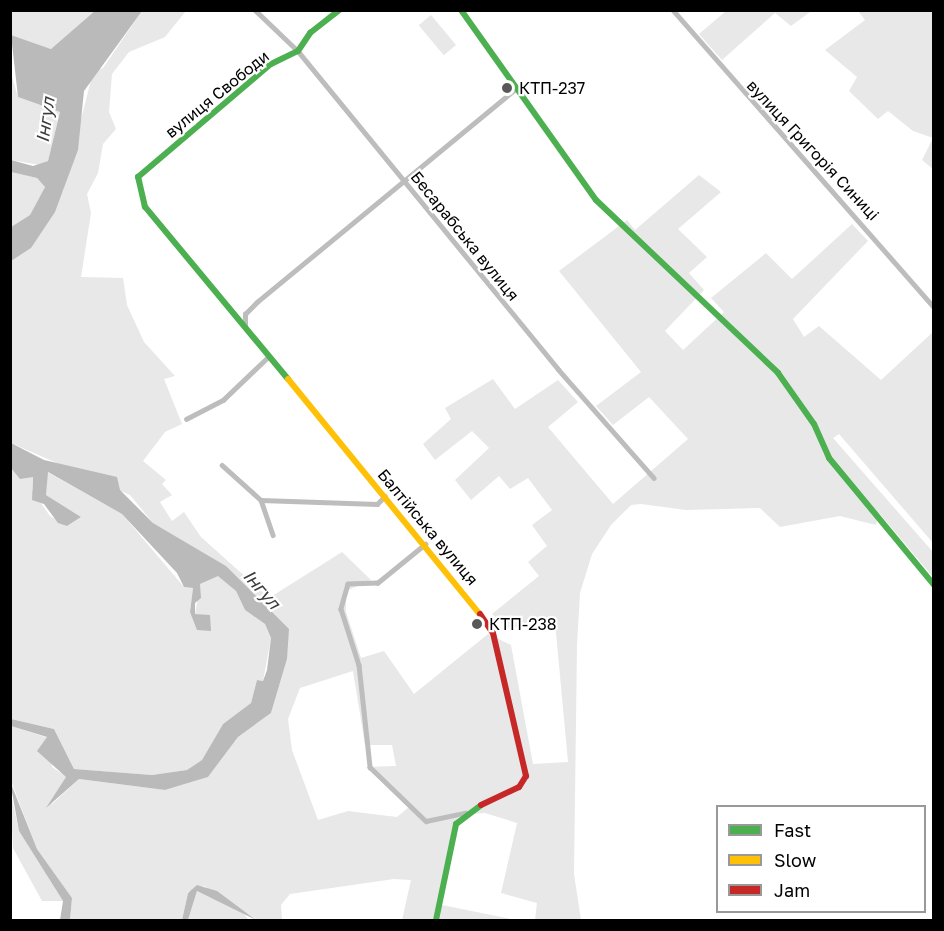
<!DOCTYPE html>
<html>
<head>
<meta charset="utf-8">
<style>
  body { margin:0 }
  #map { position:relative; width:944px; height:931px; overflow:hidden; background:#fff; font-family:"Golos Text",sans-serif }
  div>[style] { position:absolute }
  .green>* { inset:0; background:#e8e8e8; transform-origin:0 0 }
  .water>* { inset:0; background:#bababa }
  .street>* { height:4.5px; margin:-2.25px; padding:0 2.25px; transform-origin:2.25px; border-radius:2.25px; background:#bdbdbd }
  .fast>* { height:6px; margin:-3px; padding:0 3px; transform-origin:3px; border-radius:3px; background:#4caf50 }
  .slow>* { height:6px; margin:-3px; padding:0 3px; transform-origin:3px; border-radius:3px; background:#ffc107 }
  .jam>* { height:6px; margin:-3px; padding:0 3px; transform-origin:3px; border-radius:3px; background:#c62828 }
  .dots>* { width:16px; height:16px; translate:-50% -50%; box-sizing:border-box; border:3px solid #fff; border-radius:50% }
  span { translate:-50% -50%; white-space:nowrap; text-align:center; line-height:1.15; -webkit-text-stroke:4.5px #fff; paint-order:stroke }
  .poi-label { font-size:16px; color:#000 }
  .left { translate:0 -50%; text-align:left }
  .street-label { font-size:16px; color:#000 }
  .water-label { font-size:18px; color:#3d3d3d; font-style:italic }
  .frame { position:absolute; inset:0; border:12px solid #000; pointer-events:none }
  .legend { position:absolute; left:716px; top:805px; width:210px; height:108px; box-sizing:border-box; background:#fff; border:2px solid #999; margin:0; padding:8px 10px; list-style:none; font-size:18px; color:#000 }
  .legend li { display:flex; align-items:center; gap:12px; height:30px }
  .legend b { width:30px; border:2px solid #999 }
</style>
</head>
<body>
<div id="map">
  <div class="green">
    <div style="clip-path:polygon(10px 11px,96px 11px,51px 49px,11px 35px)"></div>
    <div style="clip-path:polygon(evenodd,142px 11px,186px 11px,165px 37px,129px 52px,112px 74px,109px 112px,116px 129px,103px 144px,98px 173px,87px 194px,91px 213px,81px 277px,123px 278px,127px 305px,144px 342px,175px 376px,164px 379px,182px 424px,165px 432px,143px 461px,166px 480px,162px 484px,172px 495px,160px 502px,172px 521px,184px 512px,201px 537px,269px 598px,342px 552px,371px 580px,346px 591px,346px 612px,361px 658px,384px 651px,414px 694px,488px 634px,511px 645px,533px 764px,568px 762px,555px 622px,507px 628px,492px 614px,539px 576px,528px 562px,547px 546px,532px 525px,552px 510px,528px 478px,510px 489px,499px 476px,471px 500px,455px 480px,489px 448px,472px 431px,435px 460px,423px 444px,451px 419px,445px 408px,493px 379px,515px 409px,558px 380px,578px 402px,548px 427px,613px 504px,688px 439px,649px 397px,613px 425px,596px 406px,641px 372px,559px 271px,627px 220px,635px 230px,699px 175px,721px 192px,678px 229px,707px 257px,689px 273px,704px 290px,665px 331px,683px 350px,724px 312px,711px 298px,766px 253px,792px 279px,852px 224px,868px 241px,793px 319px,804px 337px,819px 326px,881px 380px,933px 332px,933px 543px,839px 434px,833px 438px,933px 552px,933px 577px,879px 513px,876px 525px,840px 516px,780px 527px,760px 508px,686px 510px,641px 504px,631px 505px,611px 525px,592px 554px,580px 593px,577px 645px,574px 874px,581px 920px,535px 920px,537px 903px,501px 893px,517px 823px,485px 813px,460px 815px,453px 827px,437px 904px,516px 920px,402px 920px,411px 880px,394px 879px,290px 894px,281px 905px,282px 920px,257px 920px,204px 886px,188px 892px,182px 920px,70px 920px,72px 898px,37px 849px,11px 781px,11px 726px,48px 738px,52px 767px,67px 777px,51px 805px,79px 779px,165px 790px,208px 777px,238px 737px,271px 713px,287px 659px,287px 645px,226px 566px,153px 523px,130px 495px,11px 443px,10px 261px,31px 248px,63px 191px,93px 72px,103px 68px,142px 11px,353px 671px,365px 745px,392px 745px,396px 766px,366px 767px,409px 807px,397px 817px,348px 811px,318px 820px,292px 750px,288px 719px,300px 688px,353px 671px)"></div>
    <div style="clip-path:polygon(726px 11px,809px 10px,810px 12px,791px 26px,775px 13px,722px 60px,699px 34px)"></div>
    <div style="clip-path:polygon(858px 11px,933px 11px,933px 169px,922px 160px,933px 138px,913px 131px,888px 111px,878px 119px,849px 91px,857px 77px,825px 50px,865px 20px)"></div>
    <div style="left:431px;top:15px;width:39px;height:16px;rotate:50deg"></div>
    <div style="clip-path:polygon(10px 70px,18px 97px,60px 112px,48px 161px,40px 165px,11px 160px)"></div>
    <div style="clip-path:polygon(11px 172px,37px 178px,45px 187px,30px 215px,11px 227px)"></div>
    <div style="clip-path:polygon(10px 466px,33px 477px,32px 490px,50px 516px,67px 526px,81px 517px,46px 495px,47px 472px,122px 514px,184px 587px,193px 588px,190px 612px,196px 623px,203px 616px,195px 614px,200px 584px,218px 575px,236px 591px,245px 610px,265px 624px,271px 638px,263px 681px,257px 680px,251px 703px,223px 724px,202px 760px,187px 770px,152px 775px,74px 769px,54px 729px,11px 719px)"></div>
    <div style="clip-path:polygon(10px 789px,19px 831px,63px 901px,42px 901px,13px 848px)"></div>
    <div style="clip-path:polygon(197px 891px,243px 913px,249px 920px,188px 920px)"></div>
  </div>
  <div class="water">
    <div style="clip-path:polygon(96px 10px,142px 11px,84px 91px,78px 150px,55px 212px,31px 248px,11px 261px,11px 227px,30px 215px,45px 187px,37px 178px,11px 172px,11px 160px,33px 166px,48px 161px,60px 112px,18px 97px,11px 35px,51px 49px)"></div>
    <div style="clip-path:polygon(11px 443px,44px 460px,117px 477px,120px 490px,153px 523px,226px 566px,289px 629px,287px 659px,271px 713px,238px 737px,208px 777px,165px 790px,79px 779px,46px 808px,66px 777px,37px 751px,47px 737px,11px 726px,11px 719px,54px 729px,74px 769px,152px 775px,187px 770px,202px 760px,223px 724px,251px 703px,257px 680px,263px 681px,267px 670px,271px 638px,265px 624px,245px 610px,236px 591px,218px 576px,200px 584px,201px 598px,195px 603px,195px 614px,210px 615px,211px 631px,197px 630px,190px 612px,193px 588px,184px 587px,177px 573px,122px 514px,48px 472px,46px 495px,81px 517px,67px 526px,58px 523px,44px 504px,32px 500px,33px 477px,20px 479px,11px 468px)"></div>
    <div style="clip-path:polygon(10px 781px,37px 849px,72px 898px,70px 920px,60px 920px,63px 901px,19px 831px)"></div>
    <div style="clip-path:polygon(197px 885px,217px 891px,256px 920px,197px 891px,188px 920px,182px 920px,188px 893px)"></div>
  </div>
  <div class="street">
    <div style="left:255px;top:10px;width:59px;rotate:43.6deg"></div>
    <div style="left:298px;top:51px;width:411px;rotate:50.7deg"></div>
    <div style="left:558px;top:369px;width:145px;rotate:48.6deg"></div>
    <div style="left:673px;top:10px;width:395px;rotate:48.7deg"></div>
    <div style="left:245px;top:327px;width:13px;rotate:-90deg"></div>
    <div style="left:245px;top:314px;width:17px;rotate:-45deg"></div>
    <div style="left:257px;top:302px;width:335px;rotate:-39.5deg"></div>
    <div style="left:186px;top:419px;width:42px;rotate:-27.2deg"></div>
    <div style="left:223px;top:400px;width:62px;rotate:-43.7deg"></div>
    <div style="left:222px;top:465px;width:52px;rotate:41.9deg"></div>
    <div style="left:261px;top:500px;width:37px;rotate:71deg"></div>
    <div style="left:261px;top:500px;width:116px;rotate:2deg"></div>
    <div style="left:377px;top:504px;width:11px;rotate:-45deg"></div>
    <div style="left:426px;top:544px;width:62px;rotate:140.9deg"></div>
    <div style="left:378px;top:583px;width:30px;rotate:178deg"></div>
    <div style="left:348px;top:584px;width:26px;rotate:106deg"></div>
    <div style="left:341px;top:609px;width:59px;rotate:72.2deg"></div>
    <div style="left:359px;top:665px;width:103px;rotate:83.8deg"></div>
    <div style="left:370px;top:767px;width:78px;rotate:44deg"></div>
    <div style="left:426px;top:821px;width:40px;rotate:-12deg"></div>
  </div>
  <div class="fast">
    <div style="left:461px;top:10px;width:233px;rotate:54.6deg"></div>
    <div style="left:596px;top:200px;width:251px;rotate:43.5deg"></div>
    <div style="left:778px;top:373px;width:62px;rotate:54.8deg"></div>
    <div style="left:814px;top:424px;width:37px;rotate:66deg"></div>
    <div style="left:829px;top:458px;width:165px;rotate:50.4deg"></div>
    <div style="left:288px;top:379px;width:224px;rotate:-129.7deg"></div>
    <div style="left:145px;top:207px;width:31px;rotate:-103deg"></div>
    <div style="left:138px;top:177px;width:175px;rotate:-40.4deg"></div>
    <div style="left:271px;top:64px;width:30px;rotate:-26deg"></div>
    <div style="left:298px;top:51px;width:22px;rotate:-56deg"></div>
    <div style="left:310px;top:33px;width:37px;rotate:-38deg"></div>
    <div style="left:436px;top:920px;width:98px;rotate:-78.2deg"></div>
    <div style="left:456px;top:824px;width:31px;rotate:-37deg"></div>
  </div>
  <div class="slow">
    <div style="left:288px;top:379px;width:303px;rotate:50.8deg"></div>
  </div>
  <div class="jam">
    <div style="left:480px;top:614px;width:23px;rotate:56deg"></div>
    <div style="left:493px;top:633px;width:147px;rotate:77deg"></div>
    <div style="left:526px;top:776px;width:13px;rotate:122deg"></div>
    <div style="left:519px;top:787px;width:42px;rotate:154.7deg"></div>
  </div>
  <div class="dots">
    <div style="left:507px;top:88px;background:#595959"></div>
    <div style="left:477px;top:624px;background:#595959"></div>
  </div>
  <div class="poi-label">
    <span class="left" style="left:519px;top:88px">КТП-237</span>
    <span class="left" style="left:489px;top:624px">КТП-238</span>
  </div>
  <div class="street-label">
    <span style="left:217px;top:94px;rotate:-39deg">вулиця Свободи</span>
    <span style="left:813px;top:150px;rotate:47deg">вулиця Григорія Синиці</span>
    <span style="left:465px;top:236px;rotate:51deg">Бесарабська вулиця</span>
    <span style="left:428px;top:527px;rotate:50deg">Балтійська вулиця</span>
  </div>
  <div class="water-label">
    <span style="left:45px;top:120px;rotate:-82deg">Інгул</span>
    <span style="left:262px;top:589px;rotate:49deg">Інгул</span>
  </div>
  <div class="frame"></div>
  <ul class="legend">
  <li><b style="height:8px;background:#4caf50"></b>Fast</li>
  <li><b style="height:8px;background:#ffc107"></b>Slow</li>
  <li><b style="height:8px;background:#c62828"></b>Jam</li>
  </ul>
</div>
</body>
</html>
